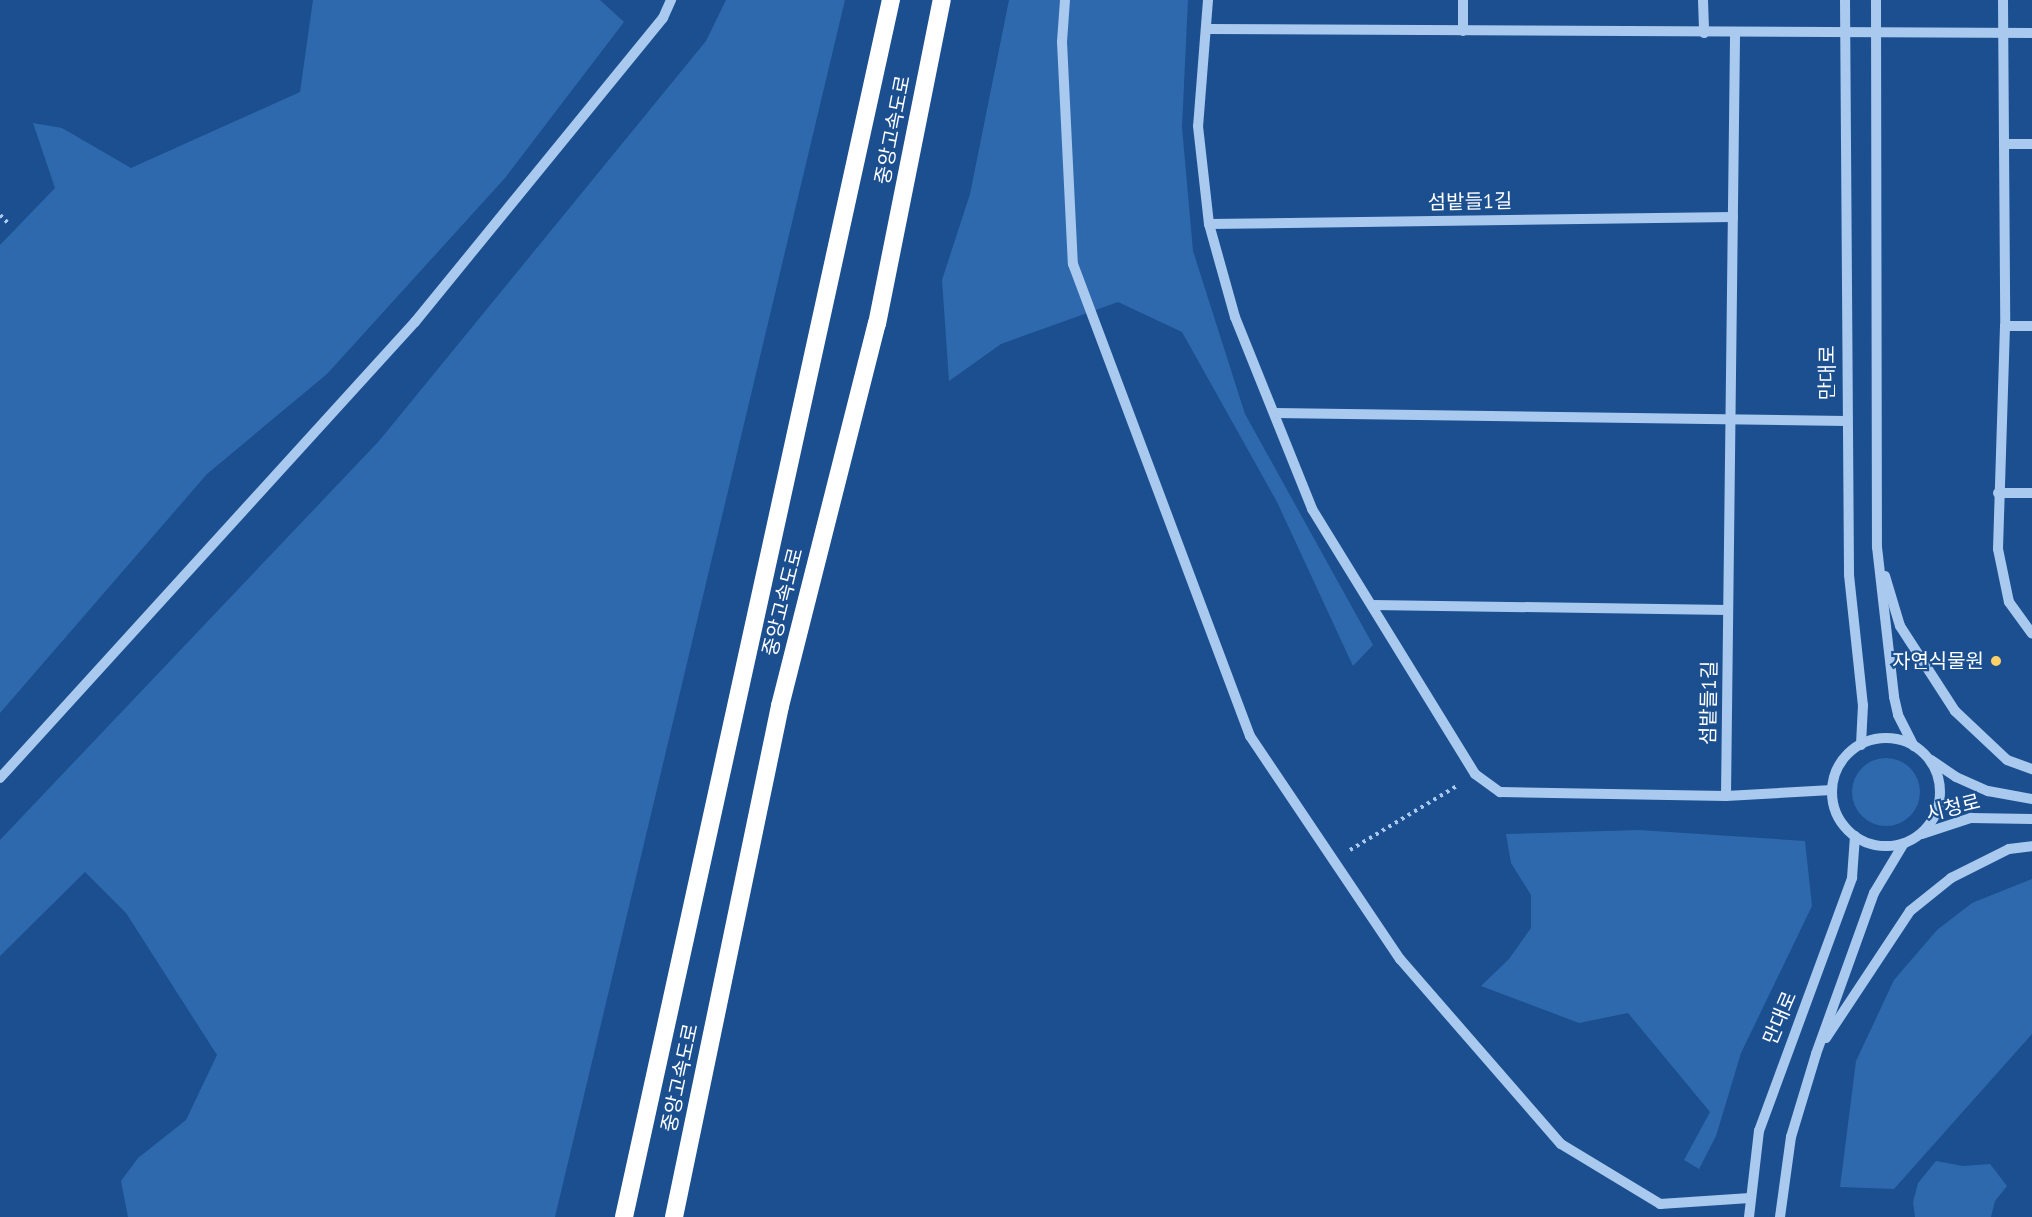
<!DOCTYPE html>
<html>
<head>
<meta charset="utf-8">
<style>
  body { margin:0 }
  #map { position:relative; width:2032px; height:1217px; overflow:hidden; background:#1b4f8f; font-family:"PT Sans","Noto Sans KR",sans-serif }
  div>[style] { position:absolute }
  .green>* { inset:0; background:#2e69ad }
  .round { border-radius:50% }
  .path>* { height:4px; margin-top:-2px; transform-origin:0; background:repeating-linear-gradient(90deg,#a9c9ee 0 3px,transparent 0 7.5px) }
  .minor>* { height:10px; margin:-5px; padding:0 5px; transform-origin:5px; border-radius:5px; background:#a9c9ee }
  .minor>.ring { margin:-5px; padding:0; box-sizing:content-box; background:none; border:10px solid #a9c9ee; border-radius:50% }
  .highway>* { height:18px; margin:-9px; padding:0 9px; transform-origin:9px; border-radius:9px; background:#fff }
  .dots>* { width:16px; height:16px; translate:-50% -50%; box-sizing:border-box; border:3px solid #1b4f8f; border-radius:50% }
  span { translate:-50% -50%; white-space:nowrap; text-align:center; line-height:1.15; -webkit-text-stroke:4.5px #1b4f8f; paint-order:stroke }
  .street-label { font-size:20px; color:#fff }
  .poi-label { font-size:20px; color:#fff }
  .right { translate:-100% -50%; text-align:right }
</style>
</head>
<body>
<div id="map">
  <div class="green">
    <div style="clip-path:polygon(313px 0,600px 0,624px 22px,505px 178px,327px 374px,207px 474px,0 713px,0 245px,55px 188px,33px 123px,62px 128px,131px 168px,300px 92px)"></div>
    <div style="clip-path:polygon(726px 0,845px 0,555px 1217px,128px 1217px,121px 1181px,138px 1158px,186px 1120px,217px 1055px,126px 913px,85px 872px,0 956px,0 840px,379px 441px,706px 41px)"></div>
    <div style="clip-path:polygon(1009px 0,1188px 0,1182px 127px,1193px 251px,1245px 414px,1373px 645px,1353px 666px,1277px 502px,1182px 332px,1118px 302px,1001px 344px,949px 381px,942px 280px,970px 194px)"></div>
    <div class="round" style="left:1852px;top:758px;width:68px;height:68px"></div>
    <div style="clip-path:polygon(1639px 830px,1805px 841px,1812px 906px,1741px 1053px,1716px 1136px,1699px 1169px,1684px 1160px,1710px 1112px,1628px 1013px,1579px 1023px,1481px 986px,1509px 959px,1531px 928px,1531px 895px,1511px 863px,1506px 834px)"></div>
    <div style="clip-path:polygon(2032px 879px,2032px 1034px,1894px 1189px,1840px 1187px,1856px 1061px,1894px 980px,1937px 930px,1972px 903px)"></div>
    <div style="clip-path:polygon(1936px 1161px,1963px 1166px,1990px 1164px,2007px 1186px,1995px 1201px,1991px 1217px,1915px 1217px,1913px 1202px,1918px 1183px)"></div>
  </div>
  <div class="path">
    <div style="left:0;top:215px;width:11px;rotate:45deg"></div>
    <div style="left:1350px;top:850px;width:125px;rotate:-30.9deg"></div>
  </div>
  <div class="minor">
    <div style="left:1065px;top:0;width:42px;rotate:94.1deg"></div>
    <div style="left:1062px;top:42px;width:222px;rotate:87.2deg"></div>
    <div style="left:1073px;top:264px;width:504px;rotate:69.44deg"></div>
    <div style="left:1250px;top:736px;width:269px;rotate:56.1deg"></div>
    <div style="left:1400px;top:959px;width:245px;rotate:49deg"></div>
    <div style="left:1561px;top:1144px;width:116px;rotate:31.2deg"></div>
    <div style="left:1660px;top:1204px;width:90px;rotate:-3.8deg"></div>
    <div style="left:1208px;top:0;width:126px;rotate:94.5deg"></div>
    <div style="left:1198px;top:126px;width:99px;rotate:83.6deg"></div>
    <div style="left:1209px;top:224px;width:97px;rotate:74.4deg"></div>
    <div style="left:1235px;top:317px;width:207px;rotate:68.1deg"></div>
    <div style="left:1312px;top:509px;width:311px;rotate:58.4deg"></div>
    <div style="left:1475px;top:774px;width:31px;rotate:36deg"></div>
    <div style="left:1500px;top:792px;width:226px;rotate:1deg"></div>
    <div style="left:1726px;top:796px;width:106px;rotate:-3.2deg"></div>
    <div style="left:1703px;top:0;width:33px;rotate:88deg"></div>
    <div style="left:1845px;top:0;width:575px;rotate:89.6deg"></div>
    <div style="left:1849px;top:575px;width:131px;rotate:83.9deg"></div>
    <div style="left:1863px;top:705px;width:40px;rotate:92.9deg"></div>
    <div style="left:1876px;top:0;width:547px;rotate:89.9deg"></div>
    <div style="left:1877px;top:547px;width:151px;rotate:83.5deg"></div>
    <div style="left:1894px;top:697px;width:18px;rotate:77deg"></div>
    <div style="left:1898px;top:715px;width:35px;rotate:63deg"></div>
    <div style="left:2003px;top:0;width:326px;rotate:89.6deg"></div>
    <div style="left:2005px;top:326px;width:223px;rotate:91.8deg"></div>
    <div style="left:1998px;top:549px;width:54px;rotate:78.3deg"></div>
    <div style="left:2009px;top:602px;width:39px;rotate:54deg"></div>
    <div style="left:1207px;top:29px;width:825px;rotate:0.28deg"></div>
    <div style="left:1463px;top:31px;width:31px;rotate:-90deg"></div>
    <div style="left:2004px;top:144px;width:28px"></div>
    <div style="left:1209px;top:224px;width:524px;rotate:-0.77deg"></div>
    <div style="left:2005px;top:326px;width:27px"></div>
    <div style="left:1275px;top:413px;width:571px;rotate:0.8deg"></div>
    <div style="left:1998px;top:493px;width:34px"></div>
    <div style="left:1885px;top:576px;width:52px;rotate:73.3deg"></div>
    <div style="left:1900px;top:626px;width:101px;rotate:57.1deg"></div>
    <div style="left:1955px;top:711px;width:71px;rotate:43.3deg"></div>
    <div style="left:2007px;top:760px;width:27px;rotate:20deg"></div>
    <div style="left:1372px;top:605px;width:356px;rotate:0.8deg"></div>
    <div class="ring" style="left:1832px;top:738px;width:98px;height:98px"></div>
    <div style="left:1931px;top:760px;width:30px;rotate:34deg"></div>
    <div style="left:1956px;top:777px;width:35px;rotate:24deg"></div>
    <div style="left:1988px;top:791px;width:45px;rotate:10.3deg"></div>
    <div style="left:0;top:778px;width:617px;rotate:-47.7deg"></div>
    <div style="left:415px;top:322px;width:392px;rotate:-50.8deg"></div>
    <div style="left:663px;top:18px;width:20px;rotate:-66deg"></div>
    <div style="left:1726px;top:796px;width:763px;rotate:-89.32deg"></div>
    <div style="left:1922px;top:834px;width:52px;rotate:-18.1deg"></div>
    <div style="left:1971px;top:818px;width:61px;rotate:0.9deg"></div>
    <div style="left:1826px;top:1038px;width:152px;rotate:-56.5deg"></div>
    <div style="left:1910px;top:911px;width:53px;rotate:-38.8deg"></div>
    <div style="left:1951px;top:878px;width:65px;rotate:-26.6deg"></div>
    <div style="left:2009px;top:849px;width:23px;rotate:-7deg"></div>
    <div style="left:1749px;top:1217px;width:87px;rotate:-83.4deg"></div>
    <div style="left:1759px;top:1131px;width:270px;rotate:-69.8deg"></div>
    <div style="left:1852px;top:878px;width:42px;rotate:-85.9deg"></div>
    <div style="left:1780px;top:1217px;width:81px;rotate:-82.2deg"></div>
    <div style="left:1791px;top:1137px;width:87px;rotate:-73.2deg"></div>
    <div style="left:1816px;top:1054px;width:171px;rotate:-70.2deg"></div>
    <div style="left:1874px;top:893px;width:58px;rotate:-59deg"></div>
  </div>
  <div class="highway">
    <div style="left:624px;top:1217px;width:1246px;rotate:-77.63deg"></div>
    <div style="left:674px;top:1217px;width:522px;rotate:-78.28deg"></div>
    <div style="left:780px;top:706px;width:394px;rotate:-75.8deg"></div>
    <div style="left:877px;top:324px;width:330px;rotate:-78.7deg"></div>
  </div>
  <div class="dots">
    <div style="left:1996px;top:661px;background:#ffd166"></div>
  </div>
  <div class="street-label">
    <span style="left:893px;top:130px;rotate:-79deg">중앙고속도로</span>
    <span style="left:1470px;top:202px;rotate:-1deg">섬밭들1길</span>
    <span style="left:1827px;top:373px;rotate:-90deg">만대로</span>
    <span style="left:783px;top:602px;rotate:-76deg">중앙고속도로</span>
    <span style="left:1709px;top:703px;rotate:-89deg">섬밭들1길</span>
    <span style="left:1953px;top:808px;rotate:-14deg">시청로</span>
    <span style="left:1780px;top:1018px;rotate:-67deg">만대로</span>
    <span style="left:680px;top:1078px;rotate:-78deg">중앙고속도로</span>
  </div>
  <div class="poi-label">
    <span class="right" style="left:1984px;top:661px">자연식물원</span>
  </div>
</div>
</body>
</html>
